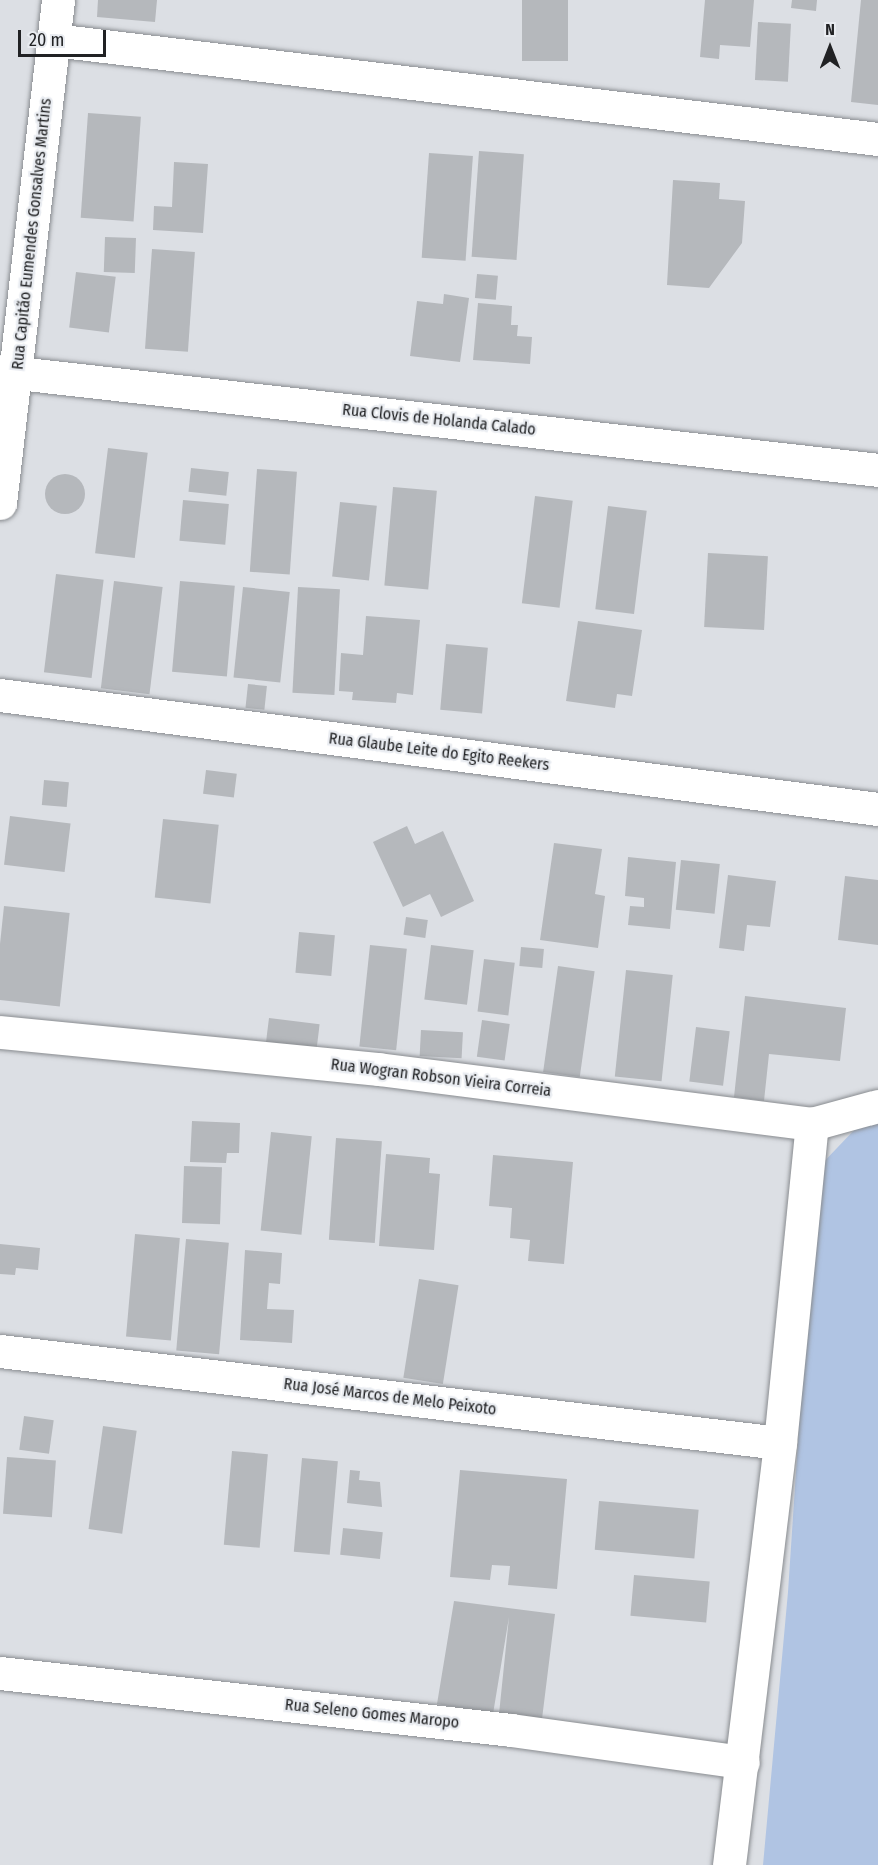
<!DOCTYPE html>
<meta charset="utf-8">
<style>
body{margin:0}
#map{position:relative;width:878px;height:1865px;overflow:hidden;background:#dcdfe4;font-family:"Fira Sans Condensed",sans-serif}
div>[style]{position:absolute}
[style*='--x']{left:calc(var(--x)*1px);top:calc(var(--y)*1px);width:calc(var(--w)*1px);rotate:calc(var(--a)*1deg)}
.green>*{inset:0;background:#b0c4e3}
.building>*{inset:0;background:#b5b8bc;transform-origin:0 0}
.round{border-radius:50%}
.roads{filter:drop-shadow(0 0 2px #898c90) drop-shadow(0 0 2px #898c90)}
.minor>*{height:33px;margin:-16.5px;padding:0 16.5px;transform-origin:16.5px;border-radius:16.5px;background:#fff}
span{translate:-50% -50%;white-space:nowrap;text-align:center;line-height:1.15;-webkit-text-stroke:4.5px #e9ecf1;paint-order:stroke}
.street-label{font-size:16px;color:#212224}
.north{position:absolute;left:800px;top:18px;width:60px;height:60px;-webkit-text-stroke:4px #e9ecf1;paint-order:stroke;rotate:0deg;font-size:16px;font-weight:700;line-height:24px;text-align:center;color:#212224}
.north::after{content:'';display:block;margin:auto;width:21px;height:27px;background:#212224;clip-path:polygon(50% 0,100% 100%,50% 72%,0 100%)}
.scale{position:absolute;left:18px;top:30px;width:88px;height:27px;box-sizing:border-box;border:3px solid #212224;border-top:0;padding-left:8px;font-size:18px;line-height:21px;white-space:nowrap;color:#212224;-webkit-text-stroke:4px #e9ecf1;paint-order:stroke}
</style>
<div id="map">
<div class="green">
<div style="clip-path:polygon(878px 1123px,878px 1865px,763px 1865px,788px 1592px,816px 1170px,858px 1126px)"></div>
</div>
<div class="building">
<div style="clip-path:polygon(98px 0,157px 0,155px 22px,97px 17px)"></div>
<div style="left:522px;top:0;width:46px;height:61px"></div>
<div style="clip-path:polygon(705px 0,754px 0,750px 47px,720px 45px,719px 59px,700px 57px)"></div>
<div style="clip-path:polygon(792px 0,817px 0,816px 11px,791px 8px)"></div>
<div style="clip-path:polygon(861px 0,878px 0,878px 105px,851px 102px)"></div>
<div style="left:758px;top:22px;width:33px;height:58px;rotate:3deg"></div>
<div style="left:88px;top:113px;width:53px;height:105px;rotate:4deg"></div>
<div style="left:479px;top:151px;width:45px;height:106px;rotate:4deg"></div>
<div style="left:429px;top:153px;width:44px;height:105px;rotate:4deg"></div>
<div style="clip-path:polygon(174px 162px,208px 164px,203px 233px,153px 230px,154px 206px,172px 207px)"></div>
<div style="clip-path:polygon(673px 180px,720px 183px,719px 199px,745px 201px,742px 243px,709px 288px,667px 285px)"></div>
<div style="left:105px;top:237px;width:31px;height:35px;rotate:2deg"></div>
<div style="left:152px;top:249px;width:43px;height:100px;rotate:4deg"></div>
<div style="left:76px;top:272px;width:40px;height:56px;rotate:7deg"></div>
<div style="left:477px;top:274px;width:21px;height:24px;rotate:5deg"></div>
<div style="clip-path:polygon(444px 294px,469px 298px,460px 362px,410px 356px,417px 301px,443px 304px)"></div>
<div style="clip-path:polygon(478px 303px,512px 306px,511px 325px,518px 325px,517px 336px,532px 337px,530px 364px,473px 360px)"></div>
<div style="left:108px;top:448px;width:40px;height:106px;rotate:7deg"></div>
<div style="left:191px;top:468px;width:38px;height:24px;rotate:6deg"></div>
<div style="left:257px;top:469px;width:40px;height:103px;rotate:4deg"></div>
<div class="round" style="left:45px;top:474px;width:40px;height:40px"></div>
<div style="left:393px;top:487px;width:44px;height:99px;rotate:5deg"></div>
<div style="left:535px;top:496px;width:38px;height:108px;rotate:7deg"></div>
<div style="left:183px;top:500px;width:46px;height:41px;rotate:5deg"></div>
<div style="left:340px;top:502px;width:37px;height:75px;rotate:6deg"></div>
<div style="left:608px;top:506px;width:39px;height:104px;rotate:7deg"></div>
<div style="left:708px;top:553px;width:60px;height:74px;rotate:3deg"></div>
<div style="left:56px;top:574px;width:48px;height:99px;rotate:7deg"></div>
<div style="left:114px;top:581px;width:49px;height:108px;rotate:7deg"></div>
<div style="left:180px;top:581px;width:55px;height:91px;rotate:5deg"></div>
<div style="left:243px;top:587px;width:47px;height:91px;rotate:6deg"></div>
<div style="left:298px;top:587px;width:42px;height:106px;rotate:3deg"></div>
<div style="clip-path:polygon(366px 616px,420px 620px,413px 695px,397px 693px,396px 703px,352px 700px,353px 692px,339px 691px,341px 653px,363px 655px)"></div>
<div style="clip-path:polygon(578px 621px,642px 630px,632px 696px,617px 694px,615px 708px,566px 701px)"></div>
<div style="left:446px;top:644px;width:42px;height:66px;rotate:5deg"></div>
<div style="left:248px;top:684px;width:19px;height:24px;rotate:6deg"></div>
<div style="left:206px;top:770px;width:31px;height:24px;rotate:7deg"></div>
<div style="left:44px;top:780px;width:25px;height:25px;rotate:5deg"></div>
<div style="left:10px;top:816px;width:61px;height:49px;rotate:7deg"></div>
<div style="left:163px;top:819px;width:56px;height:79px;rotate:6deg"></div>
<div style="clip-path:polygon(407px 826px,415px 844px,443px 831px,474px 901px,441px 917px,430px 894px,403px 907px,373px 842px)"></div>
<div style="clip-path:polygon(554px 843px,602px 849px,595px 894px,605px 896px,598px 948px,540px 940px)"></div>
<div style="clip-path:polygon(628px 857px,676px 862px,670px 929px,628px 925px,630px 906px,644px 907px,644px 898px,625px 896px)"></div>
<div style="left:681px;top:860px;width:39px;height:50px;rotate:6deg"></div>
<div style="clip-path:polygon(728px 875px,776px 881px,770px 927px,747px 925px,744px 951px,719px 948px)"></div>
<div style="clip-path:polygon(845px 876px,878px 880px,878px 945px,838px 940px)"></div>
<div style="left:4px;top:906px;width:66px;height:94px;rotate:6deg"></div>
<div style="left:406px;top:917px;width:22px;height:18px;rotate:8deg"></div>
<div style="left:299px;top:932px;width:36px;height:41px;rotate:5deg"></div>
<div style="left:370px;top:945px;width:37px;height:102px;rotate:6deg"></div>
<div style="left:431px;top:945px;width:43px;height:55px;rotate:7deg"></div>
<div style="left:521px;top:947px;width:23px;height:19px;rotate:5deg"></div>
<div style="left:484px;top:959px;width:31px;height:53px;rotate:7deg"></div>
<div style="left:558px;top:966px;width:37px;height:107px;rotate:8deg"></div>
<div style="left:626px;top:970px;width:47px;height:107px;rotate:6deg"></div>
<div style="clip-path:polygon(745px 996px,846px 1008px,840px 1061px,769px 1054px,764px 1101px,734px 1097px)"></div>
<div style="left:269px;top:1018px;width:51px;height:28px;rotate:7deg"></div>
<div style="left:482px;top:1020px;width:28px;height:37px;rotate:8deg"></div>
<div style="left:696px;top:1027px;width:34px;height:55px;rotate:7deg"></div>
<div style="left:421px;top:1030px;width:42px;height:26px;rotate:3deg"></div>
<div style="clip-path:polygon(192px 1121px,240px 1123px,239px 1153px,227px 1153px,226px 1163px,190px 1162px)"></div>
<div style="left:271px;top:1132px;width:41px;height:99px;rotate:6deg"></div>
<div style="left:336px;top:1138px;width:46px;height:102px;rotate:4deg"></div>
<div style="clip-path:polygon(386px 1154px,430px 1158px,429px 1173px,440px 1174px,434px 1250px,379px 1246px)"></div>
<div style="clip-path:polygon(493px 1155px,573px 1162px,564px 1264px,528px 1261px,530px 1240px,510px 1238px,512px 1208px,489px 1206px)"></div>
<div style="left:184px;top:1166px;width:38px;height:57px;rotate:2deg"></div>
<div style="left:135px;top:1234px;width:45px;height:103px;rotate:5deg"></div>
<div style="left:186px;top:1239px;width:43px;height:112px;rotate:5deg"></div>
<div style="clip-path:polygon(0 1244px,40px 1248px,38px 1270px,16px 1268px,15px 1275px,0 1274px)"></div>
<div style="clip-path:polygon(245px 1250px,282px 1253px,280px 1284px,269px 1283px,267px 1309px,294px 1310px,292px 1343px,240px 1340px)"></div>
<div style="left:419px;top:1279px;width:40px;height:100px;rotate:9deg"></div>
<div style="left:24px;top:1416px;width:30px;height:34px;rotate:8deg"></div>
<div style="left:103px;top:1426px;width:34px;height:104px;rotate:8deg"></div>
<div style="left:232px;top:1451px;width:36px;height:94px;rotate:5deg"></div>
<div style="left:7px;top:1457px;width:49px;height:57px;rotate:4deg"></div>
<div style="left:302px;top:1458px;width:36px;height:94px;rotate:5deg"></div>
<div style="clip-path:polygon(350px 1470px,360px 1471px,359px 1480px,380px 1482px,382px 1507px,347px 1503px)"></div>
<div style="clip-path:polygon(460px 1470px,567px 1479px,557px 1589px,508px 1585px,510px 1566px,492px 1565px,490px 1580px,450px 1577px)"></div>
<div style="left:599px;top:1501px;width:100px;height:49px;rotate:5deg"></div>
<div style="left:343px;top:1528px;width:40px;height:27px;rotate:6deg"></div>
<div style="left:634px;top:1575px;width:76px;height:41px;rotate:5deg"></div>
<div style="clip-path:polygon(454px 1601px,555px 1614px,542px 1719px,499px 1714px,509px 1617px,493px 1714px,437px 1704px)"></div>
</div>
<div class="roads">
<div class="minor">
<div style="--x:54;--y:40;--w:830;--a:6.85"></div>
<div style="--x:0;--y:371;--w:884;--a:6.43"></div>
<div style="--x:0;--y:503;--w:506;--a:-83.42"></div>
<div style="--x:0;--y:695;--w:885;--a:7.4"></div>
<div style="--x:0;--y:1032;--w:380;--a:5.6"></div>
<div style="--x:378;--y:1069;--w:437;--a:7.2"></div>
<div style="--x:812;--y:1124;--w:68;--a:-15.3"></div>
<div style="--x:0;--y:1351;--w:785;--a:6.73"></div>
<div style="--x:0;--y:1673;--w:514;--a:6.36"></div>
<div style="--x:511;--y:1730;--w:234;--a:7.9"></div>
<div style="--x:729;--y:1865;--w:425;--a:-83.1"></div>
<div style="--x:780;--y:1443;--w:321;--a:-84.3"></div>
</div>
</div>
<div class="street-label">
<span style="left:32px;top:234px;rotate:-84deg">Rua Capitão Eumendes Gonsalves Martins</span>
<span style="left:439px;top:420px;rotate:6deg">Rua Clovis de Holanda Calado</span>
<span style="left:439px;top:752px;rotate:7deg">Rua Glaube Leite do Egito Reekers</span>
<span style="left:441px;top:1078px;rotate:7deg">Rua Wogran Robson Vieira Correia</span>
<span style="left:390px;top:1397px;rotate:7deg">Rua José Marcos de Melo Peixoto</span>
<span style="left:372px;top:1714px;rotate:6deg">Rua Seleno Gomes Maropo</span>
</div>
<div class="north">N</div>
<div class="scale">20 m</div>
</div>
